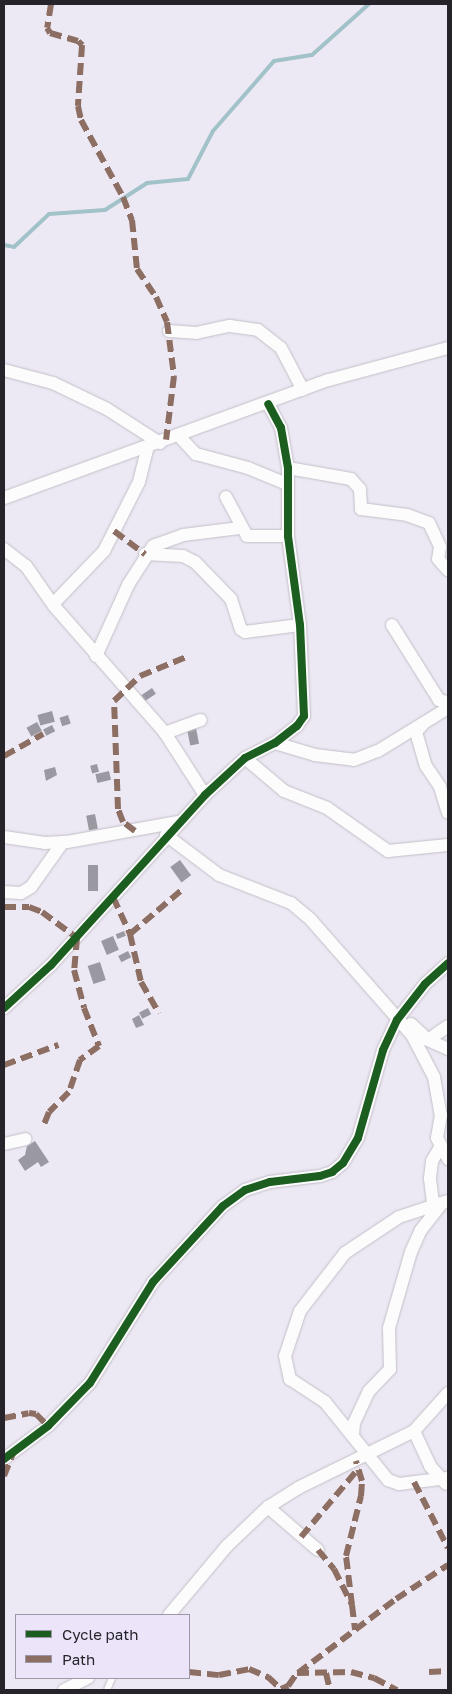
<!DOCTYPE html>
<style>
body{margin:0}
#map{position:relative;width:452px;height:1694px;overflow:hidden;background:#ede9f4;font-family:"Golos Text",sans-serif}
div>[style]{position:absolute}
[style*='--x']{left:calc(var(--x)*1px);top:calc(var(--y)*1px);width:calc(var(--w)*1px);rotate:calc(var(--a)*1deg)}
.stream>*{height:4px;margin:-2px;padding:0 2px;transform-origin:2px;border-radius:2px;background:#a1c2c9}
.building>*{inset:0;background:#9a99a2;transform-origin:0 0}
.roads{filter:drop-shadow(0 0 1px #c2bfc7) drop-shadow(0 0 1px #c2bfc7)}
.lane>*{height:6px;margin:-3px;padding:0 3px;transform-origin:3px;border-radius:3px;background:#fcfcfd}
.street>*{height:12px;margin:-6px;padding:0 6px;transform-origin:6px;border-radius:6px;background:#fcfcfd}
.quiet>*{height:6px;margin-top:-3px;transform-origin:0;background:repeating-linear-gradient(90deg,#8d6e63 0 12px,transparent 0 18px)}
.cycleway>*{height:8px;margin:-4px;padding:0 4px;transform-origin:4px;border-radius:4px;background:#1b5e20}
span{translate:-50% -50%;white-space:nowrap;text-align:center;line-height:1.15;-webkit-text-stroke:5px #ece4f9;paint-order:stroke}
.frame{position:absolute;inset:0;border:5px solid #26232b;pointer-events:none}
.legend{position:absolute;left:15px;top:1614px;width:175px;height:65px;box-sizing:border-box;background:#ece4f9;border:1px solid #9d97a7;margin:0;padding:6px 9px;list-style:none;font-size:15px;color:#26232b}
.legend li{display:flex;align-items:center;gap:10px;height:25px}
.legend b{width:25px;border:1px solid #9d97a7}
</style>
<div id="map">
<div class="stream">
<div style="--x:4;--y:245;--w:10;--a:11"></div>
<div style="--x:14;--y:247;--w:48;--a:-43.3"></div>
<div style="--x:49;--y:214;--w:56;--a:-4.1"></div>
<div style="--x:105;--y:210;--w:50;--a:-32.7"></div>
<div style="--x:147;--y:183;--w:41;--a:-5.6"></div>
<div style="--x:188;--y:179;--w:54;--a:-62.5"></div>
<div style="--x:213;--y:131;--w:93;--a:-48.9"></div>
<div style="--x:274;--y:61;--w:38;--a:-9"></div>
<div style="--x:312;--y:55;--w:76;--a:-41.8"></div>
</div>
<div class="building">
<div style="left:152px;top:688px;width:7px;height:13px;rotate:56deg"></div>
<div style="left:52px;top:711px;width:11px;height:15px;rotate:75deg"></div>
<div style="left:68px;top:715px;width:9px;height:9px;rotate:72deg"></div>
<div style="left:37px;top:722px;width:10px;height:12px;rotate:61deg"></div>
<div style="left:52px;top:725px;width:7px;height:10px;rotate:63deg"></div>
<div style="left:196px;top:728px;width:16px;height:9px;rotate:79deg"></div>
<div style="left:97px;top:764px;width:8px;height:7px;rotate:76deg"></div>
<div style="clip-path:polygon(55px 767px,57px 775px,46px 781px,44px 770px)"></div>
<div style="left:109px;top:771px;width:9px;height:14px;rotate:77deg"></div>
<div style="left:95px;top:814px;width:15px;height:9px;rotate:79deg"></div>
<div style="left:180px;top:860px;width:19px;height:12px;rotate:54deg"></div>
<div style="left:88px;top:865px;width:10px;height:26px"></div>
<div style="left:124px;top:931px;width:5px;height:9px;rotate:68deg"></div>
<div style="left:113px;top:936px;width:15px;height:13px;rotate:67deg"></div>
<div style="left:128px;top:951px;width:7px;height:11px;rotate:63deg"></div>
<div style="left:100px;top:962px;width:19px;height:13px;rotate:72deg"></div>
<div style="left:148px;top:1008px;width:7px;height:10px;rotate:63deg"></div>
<div style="clip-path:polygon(139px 1015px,144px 1025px,136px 1028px,132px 1019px)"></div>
<div style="clip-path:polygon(35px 1141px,49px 1162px,41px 1167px,38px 1162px,25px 1171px,18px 1160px,25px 1155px,27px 1146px)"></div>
</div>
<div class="roads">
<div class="lane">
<div style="--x:107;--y:1690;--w:13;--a:-67"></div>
</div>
<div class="street">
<div style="--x:169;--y:331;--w:27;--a:4"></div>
<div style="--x:196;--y:333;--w:35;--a:-12"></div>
<div style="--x:230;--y:326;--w:28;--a:8"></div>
<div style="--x:258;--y:330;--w:29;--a:38"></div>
<div style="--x:281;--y:348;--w:47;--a:62.4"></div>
<div style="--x:4;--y:370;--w:51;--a:14.9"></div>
<div style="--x:53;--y:383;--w:60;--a:25.7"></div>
<div style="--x:107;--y:409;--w:63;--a:32.7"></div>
<div style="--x:179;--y:436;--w:25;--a:47"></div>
<div style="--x:196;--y:454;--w:54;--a:15.1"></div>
<div style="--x:248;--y:468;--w:42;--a:22.3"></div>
<div style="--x:288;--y:468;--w:64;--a:9.9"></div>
<div style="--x:351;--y:479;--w:13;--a:48"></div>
<div style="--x:360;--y:489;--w:20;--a:87"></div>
<div style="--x:361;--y:509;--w:46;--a:7.4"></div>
<div style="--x:407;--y:515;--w:23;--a:20"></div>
<div style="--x:429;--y:523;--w:26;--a:65"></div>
<div style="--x:440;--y:547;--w:12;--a:99"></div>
<div style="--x:438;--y:559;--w:15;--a:48"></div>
<div style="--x:226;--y:497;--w:44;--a:61.7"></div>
<div style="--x:247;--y:536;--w:41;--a:0"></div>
<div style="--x:4;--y:498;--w:346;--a:-20"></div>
<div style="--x:329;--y:380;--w:123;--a:-15.1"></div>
<div style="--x:4;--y:549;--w:28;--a:38"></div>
<div style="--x:26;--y:566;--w:49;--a:55"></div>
<div style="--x:54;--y:606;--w:169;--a:48.8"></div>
<div style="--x:165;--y:733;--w:74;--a:57.2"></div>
<div style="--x:145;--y:554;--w:38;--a:3"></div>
<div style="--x:183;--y:556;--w:13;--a:27"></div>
<div style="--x:195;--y:562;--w:52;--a:45.8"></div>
<div style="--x:231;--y:599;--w:32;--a:72"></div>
<div style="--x:241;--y:629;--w:5;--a:37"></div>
<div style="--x:245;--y:632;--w:55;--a:-7.3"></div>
<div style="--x:53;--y:604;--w:74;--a:-46.1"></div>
<div style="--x:104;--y:551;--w:77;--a:-63.1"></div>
<div style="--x:139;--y:482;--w:36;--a:-76"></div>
<div style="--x:392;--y:625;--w:89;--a:57.9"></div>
<div style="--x:439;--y:700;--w:9;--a:13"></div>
<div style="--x:96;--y:656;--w:78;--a:-65.7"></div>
<div style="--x:128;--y:585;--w:46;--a:-57.3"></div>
<div style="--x:153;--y:546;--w:32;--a:-20"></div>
<div style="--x:183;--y:535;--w:57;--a:-7"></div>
<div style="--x:423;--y:724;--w:11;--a:131"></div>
<div style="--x:416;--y:732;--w:35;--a:74"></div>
<div style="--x:426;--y:766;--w:25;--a:56"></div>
<div style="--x:440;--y:787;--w:27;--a:73"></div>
<div style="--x:165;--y:733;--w:38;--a:-20"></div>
<div style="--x:275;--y:743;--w:42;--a:16.7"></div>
<div style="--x:315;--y:755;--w:39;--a:7"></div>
<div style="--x:354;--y:760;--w:26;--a:-21"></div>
<div style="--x:378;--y:751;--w:82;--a:-31.6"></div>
<div style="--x:245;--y:758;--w:51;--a:40.2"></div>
<div style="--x:284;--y:791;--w:46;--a:21.6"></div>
<div style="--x:327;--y:808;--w:75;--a:35.2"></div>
<div style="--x:388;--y:851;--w:60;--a:-5.7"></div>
<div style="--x:166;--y:835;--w:66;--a:37"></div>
<div style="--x:219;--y:875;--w:77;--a:21.3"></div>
<div style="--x:291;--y:903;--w:26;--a:40"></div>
<div style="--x:311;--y:920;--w:153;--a:48.7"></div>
<div style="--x:412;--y:1035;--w:47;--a:62.4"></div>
<div style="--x:434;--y:1077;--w:39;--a:80"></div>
<div style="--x:441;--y:1115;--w:23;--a:100"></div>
<div style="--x:437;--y:1138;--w:24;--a:62"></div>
<div style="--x:4;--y:837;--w:41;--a:8.3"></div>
<div style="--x:45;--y:843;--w:22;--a:-3"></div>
<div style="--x:67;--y:842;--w:113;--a:-10.2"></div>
<div style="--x:4;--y:892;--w:17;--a:3"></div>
<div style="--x:21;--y:893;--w:12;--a:-31"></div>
<div style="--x:31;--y:887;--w:55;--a:-54.6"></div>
<div style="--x:4;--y:1008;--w:64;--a:-42.5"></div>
<div style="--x:51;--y:965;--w:229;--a:-47.8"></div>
<div style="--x:205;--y:795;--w:54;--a:-42.8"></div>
<div style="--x:245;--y:758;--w:34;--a:-27"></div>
<div style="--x:275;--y:743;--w:28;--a:-38"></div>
<div style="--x:297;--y:726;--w:12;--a:-55"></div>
<div style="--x:304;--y:716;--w:91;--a:-92.5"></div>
<div style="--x:300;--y:625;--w:90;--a:-97.7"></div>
<div style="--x:288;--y:536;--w:68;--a:-90"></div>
<div style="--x:288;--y:468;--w:41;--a:-99.9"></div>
<div style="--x:281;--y:428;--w:27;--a:-118"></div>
<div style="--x:411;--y:1024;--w:23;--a:43"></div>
<div style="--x:428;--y:1040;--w:22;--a:24"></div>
<div style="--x:428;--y:1040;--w:24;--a:-35"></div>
<div style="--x:4;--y:1144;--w:22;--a:-13"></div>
<div style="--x:448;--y:1201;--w:52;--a:161.9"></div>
<div style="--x:399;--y:1217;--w:65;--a:146.3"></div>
<div style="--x:345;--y:1253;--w:73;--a:127.8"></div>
<div style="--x:300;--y:1311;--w:47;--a:108.4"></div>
<div style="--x:285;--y:1356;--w:24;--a:78"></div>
<div style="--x:290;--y:1379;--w:42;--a:33.3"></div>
<div style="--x:325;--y:1402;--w:100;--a:51.1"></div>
<div style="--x:388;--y:1480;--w:12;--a:20"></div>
<div style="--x:399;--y:1484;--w:49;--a:-7"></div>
<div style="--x:414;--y:1431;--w:38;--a:65"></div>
<div style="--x:430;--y:1466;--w:24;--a:48"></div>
<div style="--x:353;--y:1436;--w:13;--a:-86"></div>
<div style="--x:354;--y:1423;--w:35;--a:-65"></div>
<div style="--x:369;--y:1391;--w:30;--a:-46"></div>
<div style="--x:390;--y:1369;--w:41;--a:-91.4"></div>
<div style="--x:389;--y:1328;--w:79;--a:-73.9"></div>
<div style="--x:411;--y:1252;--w:24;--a:-66"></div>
<div style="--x:421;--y:1230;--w:33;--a:-52"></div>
<div style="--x:441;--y:1204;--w:8;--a:-173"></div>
<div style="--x:433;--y:1203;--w:25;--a:-97"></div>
<div style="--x:430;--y:1178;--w:17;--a:-83"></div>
<div style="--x:432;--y:1161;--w:16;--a:-60"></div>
<div style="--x:4;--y:1459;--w:55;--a:-36.9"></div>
<div style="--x:48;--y:1426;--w:60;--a:-45.7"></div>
<div style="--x:90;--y:1383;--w:119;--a:-58"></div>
<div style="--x:153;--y:1282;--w:103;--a:-47.4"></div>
<div style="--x:223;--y:1206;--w:27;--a:-36"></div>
<div style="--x:245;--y:1190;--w:26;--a:-18"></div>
<div style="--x:270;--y:1182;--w:50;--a:-6.8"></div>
<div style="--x:320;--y:1176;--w:13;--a:-18"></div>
<div style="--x:332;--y:1172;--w:14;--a:-39"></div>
<div style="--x:343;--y:1163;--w:29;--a:-59"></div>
<div style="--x:358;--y:1138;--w:91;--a:-74.1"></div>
<div style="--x:383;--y:1050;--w:33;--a:-65"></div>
<div style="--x:397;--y:1020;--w:46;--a:-52.1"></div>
<div style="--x:425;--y:984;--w:31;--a:-42"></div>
<div style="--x:268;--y:1507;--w:66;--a:40.7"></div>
<div style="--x:169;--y:1615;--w:90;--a:-50"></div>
<div style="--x:227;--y:1546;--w:57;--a:-43.6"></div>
<div style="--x:268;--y:1507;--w:36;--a:-32"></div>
<div style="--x:298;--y:1488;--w:129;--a:-26.2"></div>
<div style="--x:414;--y:1431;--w:51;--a:-48.2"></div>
<div style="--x:64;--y:1690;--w:27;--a:-27"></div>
</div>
</div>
<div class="quiet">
<div style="--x:51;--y:4;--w:24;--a:99"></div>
<div style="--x:47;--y:28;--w:6;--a:59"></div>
<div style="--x:50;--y:33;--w:29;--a:16"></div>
<div style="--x:78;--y:41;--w:6;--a:45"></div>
<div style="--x:82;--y:45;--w:61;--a:93.8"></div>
<div style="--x:78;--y:106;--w:14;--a:78"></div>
<div style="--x:81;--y:120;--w:88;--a:61.4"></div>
<div style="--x:123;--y:197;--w:25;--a:69"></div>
<div style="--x:132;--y:220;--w:49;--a:84.2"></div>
<div style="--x:137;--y:269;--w:34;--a:56"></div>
<div style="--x:156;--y:297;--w:27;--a:66"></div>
<div style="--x:167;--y:322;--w:54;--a:82.6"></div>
<div style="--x:174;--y:376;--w:64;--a:97.1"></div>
<div style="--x:114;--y:531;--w:39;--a:37"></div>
<div style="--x:4;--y:756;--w:45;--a:-29.4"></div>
<div style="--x:135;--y:831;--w:15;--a:-143"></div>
<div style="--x:123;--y:822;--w:14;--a:-111"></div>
<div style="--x:118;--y:809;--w:108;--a:-92.1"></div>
<div style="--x:114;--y:701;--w:36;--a:-44"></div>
<div style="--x:140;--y:676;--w:50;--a:-22.4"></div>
<div style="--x:113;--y:897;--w:41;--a:65.3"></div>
<div style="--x:130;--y:934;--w:49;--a:77.1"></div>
<div style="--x:141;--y:982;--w:36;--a:60"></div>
<div style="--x:4;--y:907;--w:25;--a:0"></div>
<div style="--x:29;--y:907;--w:14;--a:21"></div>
<div style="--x:42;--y:912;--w:44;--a:36.6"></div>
<div style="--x:77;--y:938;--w:32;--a:95"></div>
<div style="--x:74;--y:970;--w:39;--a:75"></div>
<div style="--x:84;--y:1008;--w:41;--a:68.5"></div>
<div style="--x:99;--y:1046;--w:24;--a:144"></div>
<div style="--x:80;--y:1060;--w:34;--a:109"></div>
<div style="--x:69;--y:1092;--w:28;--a:135"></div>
<div style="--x:49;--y:1112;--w:16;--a:112"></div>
<div style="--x:130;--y:934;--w:71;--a:-40.4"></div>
<div style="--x:4;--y:1065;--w:58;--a:-20.3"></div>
<div style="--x:4;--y:1418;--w:25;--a:-11"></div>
<div style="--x:29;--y:1413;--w:7;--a:8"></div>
<div style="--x:36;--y:1414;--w:17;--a:45"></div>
<div style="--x:4;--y:1476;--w:24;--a:-68"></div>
<div style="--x:414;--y:1482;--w:74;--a:62.7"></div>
<div style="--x:301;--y:1537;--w:90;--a:-50"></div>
<div style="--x:318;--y:1550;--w:25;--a:50"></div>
<div style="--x:334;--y:1569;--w:40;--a:63.4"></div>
<div style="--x:352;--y:1605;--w:25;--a:83"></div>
<div style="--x:352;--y:1605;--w:49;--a:-97"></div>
<div style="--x:346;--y:1556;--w:62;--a:-76"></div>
<div style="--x:361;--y:1496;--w:15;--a:-86"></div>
<div style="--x:362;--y:1481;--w:21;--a:-107"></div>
<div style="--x:189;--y:1672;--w:30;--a:6"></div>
<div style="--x:219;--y:1675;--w:31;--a:-11"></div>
<div style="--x:249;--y:1669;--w:21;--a:23"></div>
<div style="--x:268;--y:1677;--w:18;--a:43"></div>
<div style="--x:281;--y:1689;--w:8;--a:-23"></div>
<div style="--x:288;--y:1686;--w:16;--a:-55"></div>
<div style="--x:297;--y:1673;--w:54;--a:-1.1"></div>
<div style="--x:351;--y:1672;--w:24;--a:15"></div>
<div style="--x:374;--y:1678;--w:26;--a:28"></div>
<div style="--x:429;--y:1672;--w:19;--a:-3"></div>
<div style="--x:298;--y:1673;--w:123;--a:-37.1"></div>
<div style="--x:396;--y:1599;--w:62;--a:-33.2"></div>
<div style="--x:326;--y:1673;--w:17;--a:77"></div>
</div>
<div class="cycleway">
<div style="--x:4;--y:1008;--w:64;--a:-42.5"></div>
<div style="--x:51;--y:965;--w:229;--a:-47.8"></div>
<div style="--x:205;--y:795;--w:54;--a:-42.8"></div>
<div style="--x:245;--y:758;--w:34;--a:-27"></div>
<div style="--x:275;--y:743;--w:28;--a:-38"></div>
<div style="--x:297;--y:726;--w:12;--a:-55"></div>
<div style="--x:304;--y:716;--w:91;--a:-92.5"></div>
<div style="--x:300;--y:625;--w:90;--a:-97.7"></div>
<div style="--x:288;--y:536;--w:68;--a:-90"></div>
<div style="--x:288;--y:468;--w:41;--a:-99.9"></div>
<div style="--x:281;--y:428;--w:27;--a:-118"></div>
<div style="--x:4;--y:1459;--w:55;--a:-36.9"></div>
<div style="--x:48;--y:1426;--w:60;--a:-45.7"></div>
<div style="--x:90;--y:1383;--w:119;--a:-58"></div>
<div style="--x:153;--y:1282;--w:103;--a:-47.4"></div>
<div style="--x:223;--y:1206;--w:27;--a:-36"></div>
<div style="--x:245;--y:1190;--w:26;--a:-18"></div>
<div style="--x:270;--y:1182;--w:50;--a:-6.8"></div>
<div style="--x:320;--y:1176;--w:13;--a:-18"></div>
<div style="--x:332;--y:1172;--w:14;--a:-39"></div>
<div style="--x:343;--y:1163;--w:29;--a:-59"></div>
<div style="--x:358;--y:1138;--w:91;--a:-74.1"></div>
<div style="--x:383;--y:1050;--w:33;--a:-65"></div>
<div style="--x:397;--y:1020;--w:46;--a:-52.1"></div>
<div style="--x:425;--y:984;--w:31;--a:-42"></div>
</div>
<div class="frame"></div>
<ul class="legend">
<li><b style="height:6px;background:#1b5e20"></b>Cycle path</li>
<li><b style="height:6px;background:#8d6e63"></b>Path</li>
</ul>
</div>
